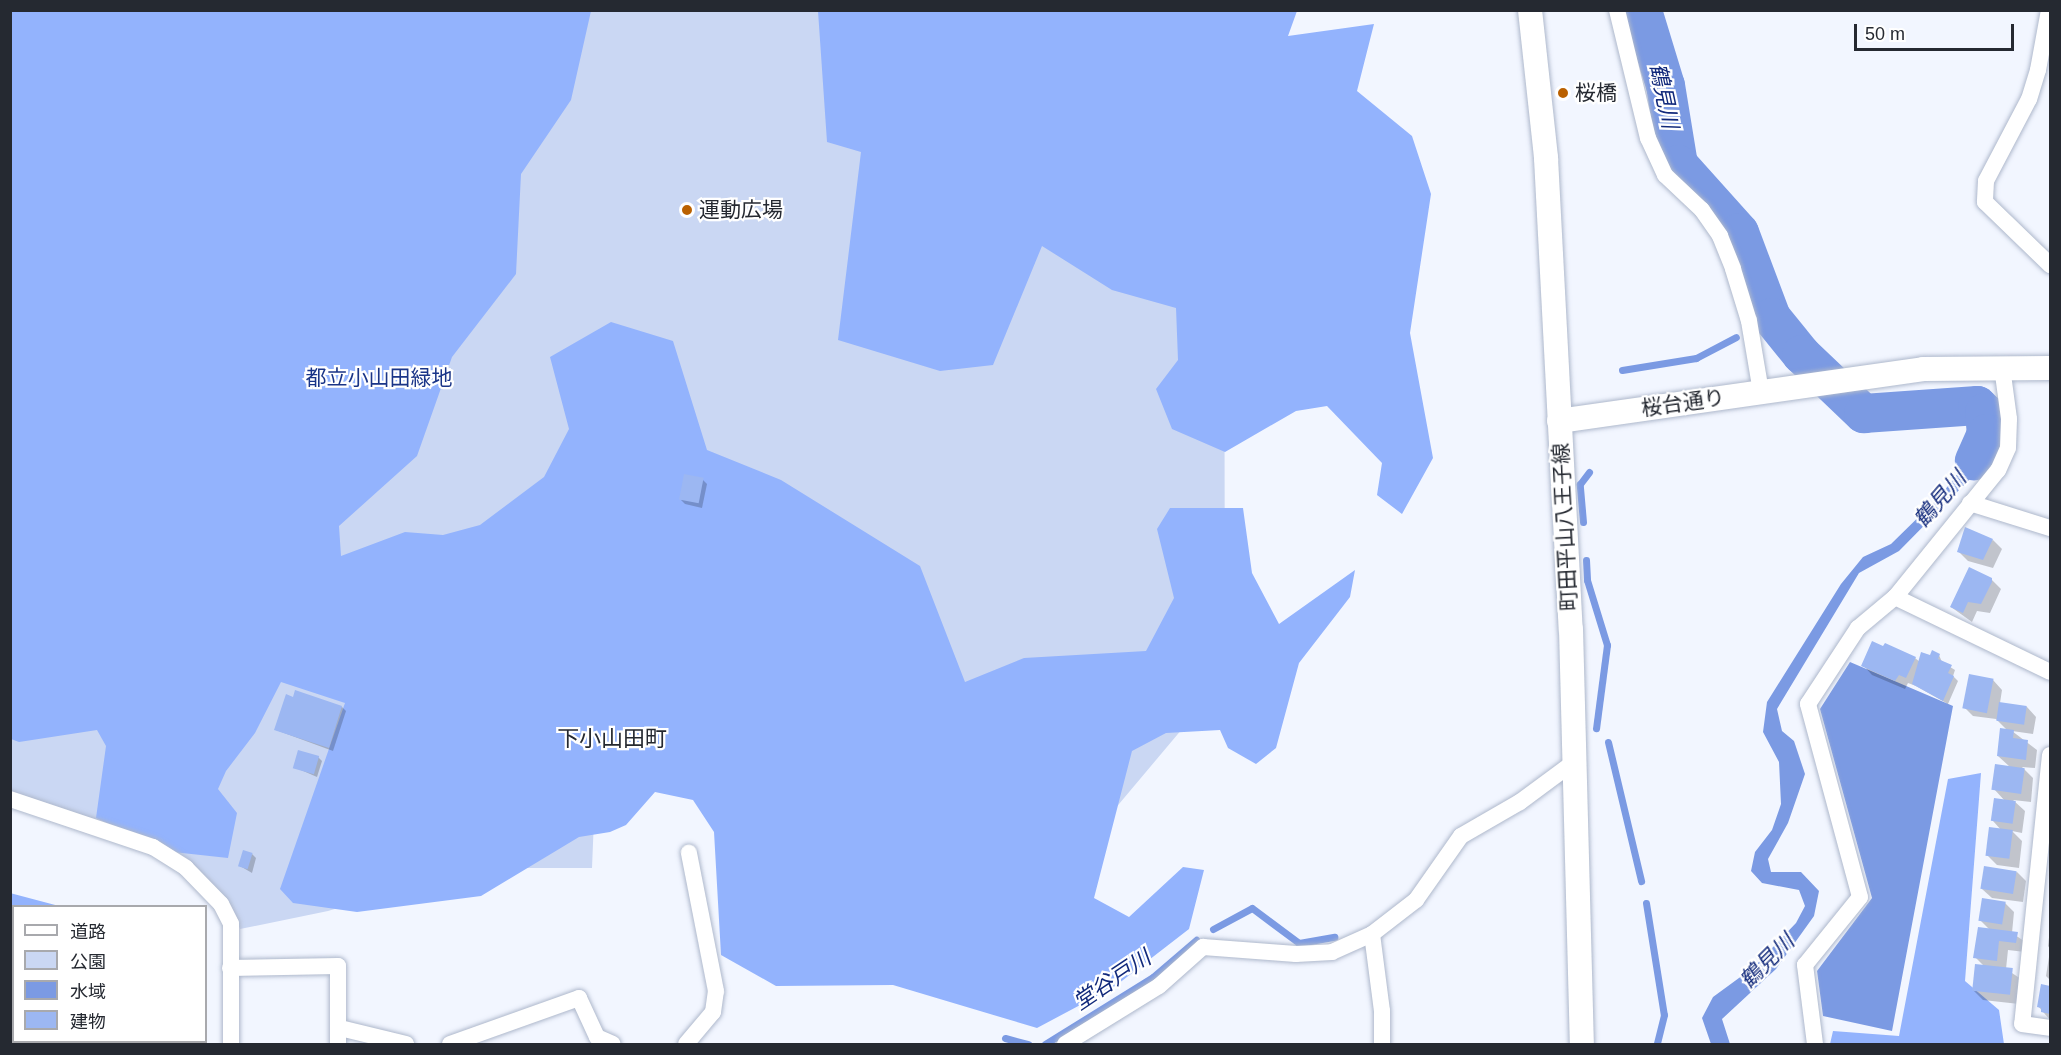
<!DOCTYPE html>
<meta charset="utf-8">
<style>
body{margin:0}
#map{position:relative;width:2061px;height:1055px;overflow:hidden;background:#f2f6ff;font-family:Arial,"Noto Sans JP",sans-serif}
div>[style]{position:absolute}
[style*='--x']{left:calc(var(--x)*1px);top:calc(var(--y)*1px);width:calc(var(--w)*1px);rotate:calc(var(--a)*1deg)}
.green>*{inset:0;background:#cad7f3}
.forest>*{inset:0;background:#93b3fd}
.water>*{inset:0;background:#7b9ae3}
.shadow>*{inset:0;background:#0003}
.stream>*{height:7px;margin:-3.5px;padding:0 3.5px;transform-origin:3.5px;border-radius:3.5px;background:#7b9ae3}
.river>*{height:39px;margin:-19.5px;padding:0 19.5px;transform-origin:19.5px;border-radius:19.5px;background:#7b9ae3}
.building>*{inset:0;background:#9cb7f2;transform-origin:0 0}
.roads{filter:drop-shadow(0 0 2px #aeb8cc) drop-shadow(0 0 2px #aeb8cc)}
.street>*{height:16px;margin:-8px;padding:0 8px;transform-origin:8px;border-radius:8px;background:#fff}
.secondary>*{height:24px;margin:-12px;padding:0 12px;transform-origin:12px;border-radius:12px;background:#fff}
.dots>*{width:16px;height:16px;translate:-50% -50%;box-sizing:border-box;border:3px solid #fff;border-radius:50%}
span{translate:-50% -50%;white-space:nowrap;text-align:center;line-height:1.15;-webkit-text-stroke:4.5px #fff;paint-order:stroke}
.poi-label{font-size:21px;color:#252931}
.left{translate:0 -50%;text-align:left}
.park-label{font-size:21px;color:#1a3588}
.street-label{font-size:21px;color:#252931}
.water-label{font-size:22px;color:#11297b;font-style:italic}
.neighbourhood-label{font-size:22px;color:#252931}
.frame{position:absolute;inset:0;border:12px solid #252931;pointer-events:none}
.legend{position:absolute;left:12px;top:905px;width:195px;height:138px;box-sizing:border-box;background:#fff;border:2px solid #a8a9ad;margin:0;padding:8px 10px;list-style:none;font-size:18px;color:#252931}
.legend li{display:flex;align-items:center;gap:12px;height:30px}
.legend b{width:30px;border:2px solid #a8a9ad}
.scale{position:absolute;left:1854px;top:24px;width:160px;height:27px;box-sizing:border-box;border:3px solid #252931;border-top:0;padding-left:8px;font-size:18px;line-height:21px;white-space:nowrap;color:#252931;-webkit-text-stroke:4px #fff;paint-order:stroke}
</style>
<div id="map">
<div class="green">
<div style="clip-path:polygon(10px 11px,1199px 11px,1224px 164px,1225px 678px,997px 949px,700px 695px,600px 672px,592px 868px,469px 868px,328px 911px,240px 929px,228px 902px,188px 859px,155px 839px,11px 793px)"></div>
</div>
<div class="forest">
<div style="clip-path:polygon(11px 11px,591px 11px,571px 100px,521px 174px,516px 274px,452px 357px,417px 456px,339px 526px,341px 556px,405px 532px,443px 535px,480px 525px,544px 477px,569px 429px,550px 357px,611px 322px,673px 341px,707px 450px,781px 480px,920px 566px,965px 682px,1024px 658px,1146px 651px,1174px 598px,1157px 529px,1170px 508px,1243px 508px,1252px 573px,1279px 624px,1355px 570px,1350px 597px,1299px 663px,1276px 748px,1256px 764px,1228px 748px,1220px 730px,1166px 733px,1132px 751px,1094px 898px,1129px 917px,1183px 867px,1204px 870px,1189px 929px,1114px 987px,1037px 1028px,893px 985px,776px 986px,721px 955px,714px 832px,693px 800px,655px 792px,626px 825px,610px 832px,579px 837px,481px 896px,357px 912px,293px 903px,280px 889px,345px 703px,281px 682px,255px 733px,226px 771px,218px 789px,237px 813px,228px 858px,173px 852px,96px 818px,106px 746px,97px 730px,19px 742px,11px 739px)"></div>
<div style="clip-path:polygon(818px 11px,1297px 11px,1288px 36px,1374px 24px,1357px 91px,1412px 136px,1431px 194px,1410px 333px,1433px 458px,1402px 514px,1377px 495px,1382px 463px,1327px 406px,1296px 411px,1225px 452px,1172px 429px,1156px 389px,1178px 360px,1176px 308px,1112px 290px,1042px 246px,993px 365px,940px 371px,838px 340px,861px 152px,827px 142px)"></div>
<div style="clip-path:polygon(1981px 773px,1965px 981px,1999px 1010px,2004px 1044px,1830px 1044px,1833px 1031px,1899px 1036px,1948px 779px)"></div>
<div style="clip-path:polygon(10px 893px,59px 906px,14px 906px,14px 1042px,62px 1044px,11px 1044px)"></div>
</div>
<div class="water">
<div style="clip-path:polygon(1991px 409px,1995px 434px,1991px 450px,1971px 478px,1899px 551px,1859px 573px,1777px 709px,1782px 731px,1794px 741px,1805px 774px,1788px 823px,1768px 859px,1771px 872px,1801px 872px,1819px 891px,1814px 916px,1776px 969px,1722px 1019px,1730px 1044px,1711px 1044px,1702px 1018px,1713px 997px,1754px 967px,1796px 923px,1805px 906px,1799px 890px,1762px 883px,1751px 871px,1755px 852px,1772px 830px,1781px 804px,1779px 762px,1763px 732px,1767px 702px,1841px 584px,1863px 557px,1891px 544px,1940px 496px,1974px 453px,1979px 434px,1977px 411px)"></div>
<div style="clip-path:polygon(1850px 662px,1953px 706px,1892px 1031px,1823px 1016px,1817px 971px,1872px 898px,1820px 709px)"></div>
</div>
<div class="shadow">
<div style="clip-path:polygon(703px 480px,707px 484px,702px 508px,685px 504px,681px 500px)"></div>
<div style="clip-path:polygon(1993px 540px,2002px 549px,1993px 568px,1968px 561px,1959px 552px)"></div>
<div style="clip-path:polygon(1991px 579px,2001px 589px,1990px 613px,1977px 611px,1972px 622px,1951px 607px)"></div>
<div style="clip-path:polygon(1939px 655px,1942px 662px,1955px 670px,1953px 676px,1958px 681px,1948px 704px,1916px 686px,1908px 683px,1905px 689px,1872px 675px,1863px 665px,1915px 658px,1920px 662px)"></div>
<div style="clip-path:polygon(1993px 680px,2002px 690px,2000px 703px,2027px 707px,2036px 717px,2033px 734px,2012px 731px,2037px 750px,2035px 768px,2022px 767px,2033px 778px,2031px 802px,2013px 800px,2025px 811px,2022px 833px,2012px 831px,2022px 841px,2019px 868px,1997px 865px,1988px 856px,2002px 831px,1993px 821px,2005px 801px,1994px 789px,2010px 767px,1998px 756px,2008px 731px,1996px 719px,1973px 716px,1964px 707px)"></div>
<div style="clip-path:polygon(342px 707px,346px 711px,333px 751px,276px 730px)"></div>
<div style="clip-path:polygon(318px 757px,322px 761px,317px 777px,294px 767px)"></div>
<div style="clip-path:polygon(252px 854px,256px 858px,252px 873px,240px 866px)"></div>
<div style="clip-path:polygon(2017px 872px,2026px 881px,2023px 902px,1992px 898px,1982px 889px)"></div>
<div style="clip-path:polygon(2005px 903px,2014px 912px,2012px 933px,2027px 943px,2025px 952px,2008px 950px,2006px 969px,2021px 979px,2019px 1004px,1983px 1000px,1973px 990px,1985px 967px,1975px 957px,1990px 930px,1981px 921px)"></div>
<div style="clip-path:polygon(2050px 929px,2050px 949px,2048px 946px)"></div>
<div style="clip-path:polygon(2049px 957px,2050px 957px,2050px 980px,2046px 976px)"></div>
<div style="clip-path:polygon(2042px 986px,2050px 988px,2050px 1020px,2038px 1006px)"></div>
</div>
<div class="stream">
<div style="--x:1763;--y:322;--w:9;--a:-32"></div>
<div style="--x:1622;--y:370;--w:75;--a:-9.2"></div>
<div style="--x:1696;--y:358;--w:45;--a:-27.7"></div>
<div style="--x:1583;--y:522;--w:38;--a:-95"></div>
<div style="--x:1580;--y:484;--w:15;--a:-53"></div>
<div style="--x:1586;--y:560;--w:20;--a:87"></div>
<div style="--x:1587;--y:580;--w:68;--a:72.9"></div>
<div style="--x:1607;--y:645;--w:84;--a:97.5"></div>
<div style="--x:1608;--y:742;--w:143;--a:76.6"></div>
<div style="--x:1646;--y:903;--w:113;--a:80.9"></div>
<div style="--x:1664;--y:1015;--w:30;--a:104"></div>
<div style="--x:1213;--y:929;--w:44;--a:-28.3"></div>
<div style="--x:1252;--y:908;--w:59;--a:36.7"></div>
<div style="--x:1299;--y:943;--w:36;--a:-10"></div>
<div style="--x:1005;--y:1038;--w:24;--a:15"></div>
<div style="--x:1045;--y:1044;--w:127;--a:-31.8"></div>
<div style="--x:1153;--y:977;--w:57;--a:-40.7"></div>
</div>
<div class="river">
<div style="--x:1642;--y:10;--w:78;--a:73"></div>
<div style="--x:1665;--y:85;--w:80;--a:80.7"></div>
<div style="--x:1678;--y:164;--w:91;--a:48.1"></div>
<div style="--x:1739;--y:232;--w:91;--a:69.4"></div>
<div style="--x:1771;--y:317;--w:48;--a:51"></div>
<div style="--x:1801;--y:354;--w:86;--a:43.6"></div>
<div style="--x:1863;--y:413;--w:114;--a:-4"></div>
<div style="--x:1977;--y:405;--w:10;--a:45"></div>
<div style="--x:1984;--y:412;--w:21;--a:85"></div>
<div style="--x:1986;--y:433;--w:30;--a:114"></div>
</div>
<div class="building">
<div style="left:684px;top:474px;width:20px;height:26px;rotate:11deg"></div>
<div style="clip-path:polygon(1965px 527px,1993px 539px,1983px 560px,1957px 552px)"></div>
<div style="clip-path:polygon(1969px 567px,1992px 578px,1992px 582px,1981px 604px,1968px 602px,1963px 613px,1950px 607px)"></div>
<div style="clip-path:polygon(1872px 641px,1883px 646px,1885px 643px,1916px 657px,1906px 678px,1899px 675px,1895px 681px,1861px 666px)"></div>
<div style="clip-path:polygon(1932px 650px,1940px 654px,1938px 659px,1952px 665px,1948px 673px,1954px 676px,1943px 701px,1912px 684px,1921px 652px,1930px 655px)"></div>
<div style="left:1969px;top:674px;width:25px;height:35px;rotate:11deg"></div>
<div style="clip-path:polygon(295px 690px,342px 706px,329px 748px,274px 730px,286px 694px,293px 697px)"></div>
<div style="left:1999px;top:702px;width:28px;height:19px;rotate:8deg"></div>
<div style="clip-path:polygon(2000px 728px,2014px 730px,2013px 738px,2028px 740px,2026px 760px,1997px 756px)"></div>
<div style="left:298px;top:750px;width:22px;height:19px;rotate:16deg"></div>
<div style="left:1995px;top:764px;width:30px;height:26px;rotate:8deg"></div>
<div style="left:1994px;top:798px;width:22px;height:23px;rotate:8deg"></div>
<div style="left:1989px;top:827px;width:24px;height:29px;rotate:7deg"></div>
<div style="left:243px;top:850px;width:10px;height:17px;rotate:17deg"></div>
<div style="left:1984px;top:866px;width:33px;height:23px;rotate:9deg"></div>
<div style="left:1982px;top:898px;width:24px;height:23px;rotate:9deg"></div>
<div style="clip-path:polygon(1978px 927px,2018px 932px,2016px 943px,1999px 941px,1997px 961px,1973px 958px)"></div>
<div style="left:1975px;top:964px;width:38px;height:27px;rotate:6deg"></div>
<div style="clip-path:polygon(2041px 984px,2050px 986px,2050px 1014px,2041px 1012px,2041px 1008px,2037px 1007px)"></div>
</div>
<div class="roads">
<div class="street">
<div style="--x:1617;--y:10;--w:132;--a:76.4"></div>
<div style="--x:1648;--y:138;--w:41;--a:65.3"></div>
<div style="--x:1665;--y:175;--w:51;--a:43.4"></div>
<div style="--x:1702;--y:210;--w:32;--a:55"></div>
<div style="--x:1720;--y:236;--w:35;--a:68"></div>
<div style="--x:1733;--y:269;--w:54;--a:72.9"></div>
<div style="--x:1749;--y:321;--w:72;--a:80.4"></div>
<div style="--x:2049;--y:10;--w:61;--a:100.4"></div>
<div style="--x:2038;--y:70;--w:30;--a:107"></div>
<div style="--x:2029;--y:99;--w:93;--a:117.7"></div>
<div style="--x:1986;--y:181;--w:21;--a:93"></div>
<div style="--x:1985;--y:202;--w:91;--a:44.1"></div>
<div style="--x:2002;--y:367;--w:52;--a:82.3"></div>
<div style="--x:2009;--y:419;--w:29;--a:92"></div>
<div style="--x:2008;--y:448;--w:24;--a:114"></div>
<div style="--x:1998;--y:470;--w:164;--a:129"></div>
<div style="--x:1895;--y:597;--w:172;--a:25.8"></div>
<div style="--x:1970;--y:503;--w:84;--a:17.4"></div>
<div style="--x:2050;--y:755;--w:270;--a:95.9"></div>
<div style="--x:2022;--y:1024;--w:28;--a:8"></div>
<div style="--x:10;--y:799;--w:151;--a:18.6"></div>
<div style="--x:153;--y:847;--w:39;--a:32"></div>
<div style="--x:186;--y:868;--w:50;--a:45.8"></div>
<div style="--x:221;--y:904;--w:22;--a:63"></div>
<div style="--x:231;--y:924;--w:120;--a:90"></div>
<div style="--x:1372;--y:934;--w:78;--a:82.6"></div>
<div style="--x:1382;--y:1011;--w:33;--a:90"></div>
<div style="--x:230;--y:968;--w:108;--a:-1.1"></div>
<div style="--x:338;--y:966;--w:78;--a:90"></div>
<div style="--x:340;--y:1028;--w:68;--a:13.6"></div>
<div style="--x:450;--y:1044;--w:137;--a:-19.6"></div>
<div style="--x:579;--y:998;--w:43;--a:65.2"></div>
<div style="--x:597;--y:1037;--w:17;--a:24"></div>
<div style="--x:686;--y:1044;--w:42;--a:-49.8"></div>
<div style="--x:713;--y:1012;--w:21;--a:-82"></div>
<div style="--x:716;--y:991;--w:141;--a:-101.1"></div>
<div style="--x:1065;--y:1044;--w:110;--a:-31.7"></div>
<div style="--x:1159;--y:986;--w:59;--a:-41.6"></div>
<div style="--x:1203;--y:947;--w:93;--a:4.3"></div>
<div style="--x:1296;--y:954;--w:36;--a:-3"></div>
<div style="--x:1332;--y:952;--w:44;--a:-24.2"></div>
<div style="--x:1372;--y:934;--w:56;--a:-37.7"></div>
<div style="--x:1416;--y:900;--w:78;--a:-54.9"></div>
<div style="--x:1461;--y:836;--w:68;--a:-30"></div>
<div style="--x:1520;--y:802;--w:67;--a:-36.5"></div>
<div style="--x:1815;--y:1044;--w:80;--a:-97.2"></div>
<div style="--x:1805;--y:965;--w:87;--a:-51"></div>
<div style="--x:1860;--y:897;--w:200;--a:-105.1"></div>
<div style="--x:1808;--y:704;--w:91;--a:-56.7"></div>
<div style="--x:1858;--y:628;--w:48;--a:-40"></div>
</div>
<div class="secondary">
<div style="--x:1530;--y:10;--w:149;--a:83.8"></div>
<div style="--x:1546;--y:158;--w:472;--a:87"></div>
<div style="--x:1571;--y:629;--w:415;--a:88.5"></div>
<div style="--x:1559;--y:421;--w:368;--a:-8.1"></div>
<div style="--x:1923;--y:369;--w:127;--a:-0.5"></div>
</div>
</div>
<div class="dots">
<div style="left:1563px;top:93px;background:#ba6000"></div>
<div style="left:687px;top:210px;background:#ba6000"></div>
</div>
<div class="poi-label">
<span class="left" style="left:1575px;top:93px">桜橋</span>
<span class="left" style="left:699px;top:210px">運動広場</span>
</div>
<div class="park-label">
<span style="left:379px;top:378px">都立小山田緑地</span>
</div>
<div class="street-label">
<span style="left:1683px;top:403px;rotate:-8deg">桜台通り</span>
<span style="left:1565px;top:527px;rotate:-93deg">町田平山八王子線</span>
</div>
<div class="water-label">
<span style="left:1664px;top:96px;rotate:78deg">鶴見川</span>
<span style="left:1940px;top:499px;rotate:-49deg">鶴見川</span>
<span style="left:1767px;top:961px;rotate:-45deg">鶴見川</span>
<span style="left:1112px;top:980px;rotate:-34deg">堂谷戸川</span>
</div>
<div class="neighbourhood-label">
<span style="left:612px;top:739px">下小山田町</span>
</div>
<div class="frame"></div>
<ul class="legend">
<li><b style="height:8px;background:#fff"></b>道路</li>
<li><b style="height:16px;background:#cad7f3"></b>公園</li>
<li><b style="height:16px;background:#7b9ae3"></b>水域</li>
<li><b style="height:16px;background:#9cb7f2"></b>建物</li>
</ul>
<div class="scale">50 m</div>
</div>
